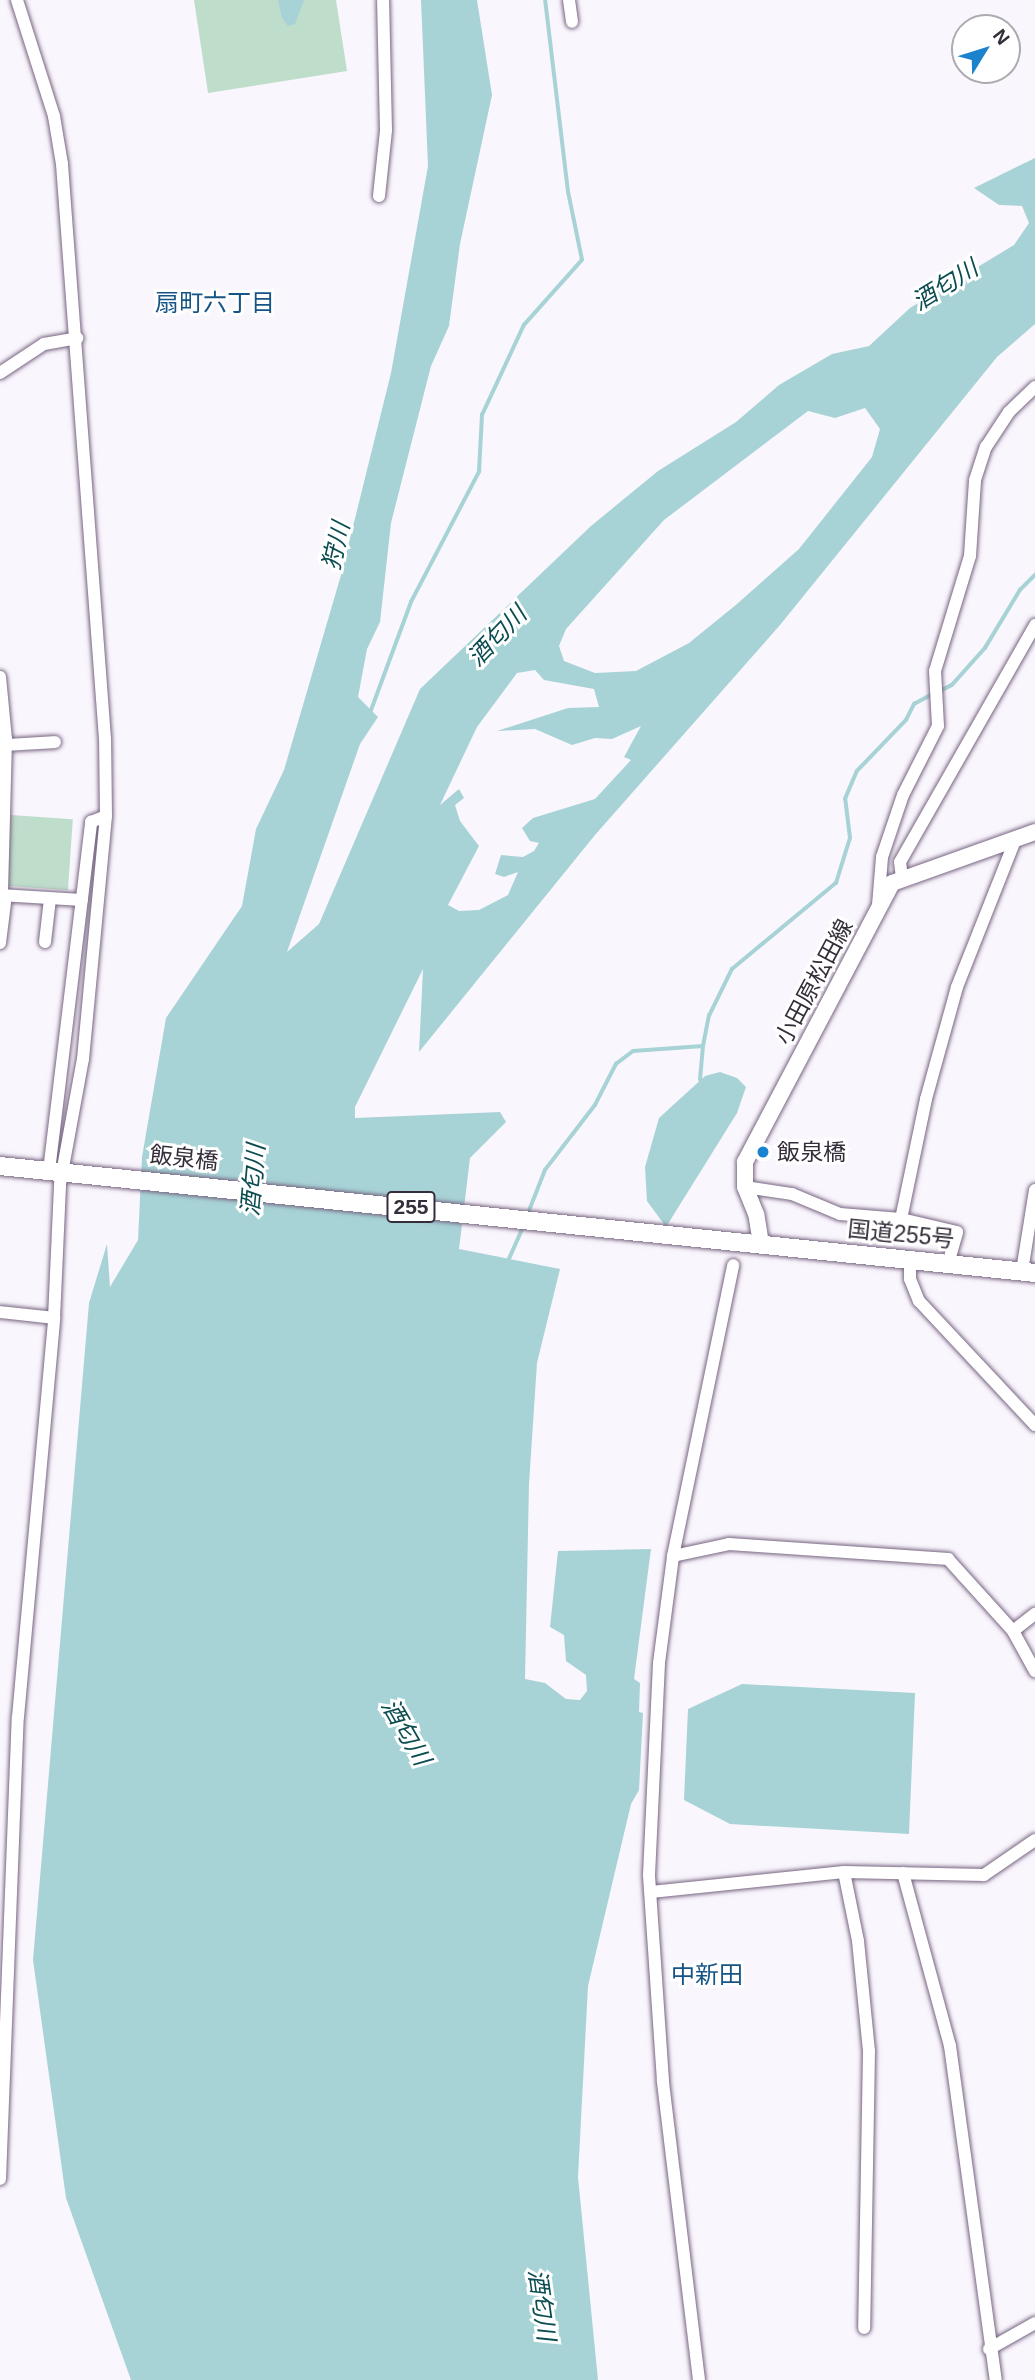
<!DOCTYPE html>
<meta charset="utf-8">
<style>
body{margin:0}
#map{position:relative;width:1035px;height:2380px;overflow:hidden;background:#faf6fd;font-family:Arial,"Noto Sans JP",sans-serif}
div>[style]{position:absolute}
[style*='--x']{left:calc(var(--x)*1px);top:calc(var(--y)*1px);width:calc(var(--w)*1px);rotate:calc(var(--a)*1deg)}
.green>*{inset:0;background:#bfddcb;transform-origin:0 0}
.water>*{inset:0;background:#a7d3d6}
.stream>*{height:3.5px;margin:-1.75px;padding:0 1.75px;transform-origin:1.75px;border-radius:1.75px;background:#a7d3d6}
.roads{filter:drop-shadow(0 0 2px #776582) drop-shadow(0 0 2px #776582)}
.minor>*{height:12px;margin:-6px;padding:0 6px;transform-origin:6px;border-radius:6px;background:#fff}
.major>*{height:16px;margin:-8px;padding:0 8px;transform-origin:8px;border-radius:8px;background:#fff}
.highway>*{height:18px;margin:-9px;padding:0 9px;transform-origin:9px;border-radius:9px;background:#fff}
.dots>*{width:19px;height:19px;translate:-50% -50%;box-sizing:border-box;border:4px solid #fff;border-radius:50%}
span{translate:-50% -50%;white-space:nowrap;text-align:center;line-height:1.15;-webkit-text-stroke:6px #fff;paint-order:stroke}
.shield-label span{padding:2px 5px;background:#fff;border:2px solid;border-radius:5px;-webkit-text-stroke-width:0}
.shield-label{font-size:21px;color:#352e3a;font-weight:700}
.street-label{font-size:23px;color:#352e3a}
.poi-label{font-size:23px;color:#352e3a}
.left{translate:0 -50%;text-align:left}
.water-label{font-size:24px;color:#0b4c50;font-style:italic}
.neighbourhood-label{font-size:24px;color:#155484}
.north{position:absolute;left:951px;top:14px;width:70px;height:70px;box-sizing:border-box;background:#fff;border:2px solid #aeabb0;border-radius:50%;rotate:52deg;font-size:19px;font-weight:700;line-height:28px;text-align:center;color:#352e3a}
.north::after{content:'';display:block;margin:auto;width:24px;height:32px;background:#1b83ce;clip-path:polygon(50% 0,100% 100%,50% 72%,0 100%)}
</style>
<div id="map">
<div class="green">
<div style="clip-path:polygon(194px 0,336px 0,347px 71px,208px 93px)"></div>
<div style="left:11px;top:815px;width:62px;height:71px;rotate:4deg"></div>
</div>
<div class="water">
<div style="clip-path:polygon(278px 0,304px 0,295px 24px,288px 26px,282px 18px)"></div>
<div style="clip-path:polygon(evenodd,421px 0,477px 0,492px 95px,460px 244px,449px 326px,431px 366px,391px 523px,380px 622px,367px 649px,358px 697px,378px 717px,360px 744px,287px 952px,319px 924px,420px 689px,591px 526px,658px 471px,736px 422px,779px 385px,832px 354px,869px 346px,910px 308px,1014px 245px,1029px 223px,1022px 206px,999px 205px,974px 188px,1035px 158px,1035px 324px,997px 357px,780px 625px,595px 835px,419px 1052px,423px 969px,355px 1107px,355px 1118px,500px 1112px,506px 1122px,470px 1158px,459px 1249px,560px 1269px,537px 1363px,529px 1484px,525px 1679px,545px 1683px,566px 1699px,580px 1700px,587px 1691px,586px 1675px,566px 1661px,564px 1635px,550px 1627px,558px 1551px,651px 1549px,634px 1679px,640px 1683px,639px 1712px,643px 1713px,639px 1790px,631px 1804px,588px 1986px,578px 2177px,598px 2380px,131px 2380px,66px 2198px,33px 1960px,89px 1303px,107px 1244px,110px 1287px,138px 1240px,142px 1157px,166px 1018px,242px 906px,256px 829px,284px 770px,341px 575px,391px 373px,428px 166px,421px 0,865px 408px,880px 429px,872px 457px,799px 549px,737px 604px,689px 643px,636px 671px,595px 673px,564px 661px,559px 646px,566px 629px,664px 520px,808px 411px,835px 418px,865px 408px,421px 0,535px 670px,544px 680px,594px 689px,599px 707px,568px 708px,497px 731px,535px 729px,572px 745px,595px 738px,612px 739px,641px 726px,624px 757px,631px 760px,595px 799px,533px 818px,522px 828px,530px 841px,539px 843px,534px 851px,523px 857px,501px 855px,495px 874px,504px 877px,518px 872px,508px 895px,479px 910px,459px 911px,448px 905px,479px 846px,460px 821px,455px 805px,464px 798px,459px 789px,440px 805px,477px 727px,517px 673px,535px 670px)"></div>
<div style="clip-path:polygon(720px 1072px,737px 1078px,746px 1087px,737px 1113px,666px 1227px,647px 1201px,645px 1167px,659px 1118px,705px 1076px)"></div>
<div style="clip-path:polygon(742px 1684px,915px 1693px,909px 1834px,730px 1824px,684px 1800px,688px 1709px)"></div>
</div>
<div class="stream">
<div style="--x:940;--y:691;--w:13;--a:-27"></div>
<div style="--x:952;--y:685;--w:50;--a:-48.3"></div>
<div style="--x:985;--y:648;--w:68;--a:-58.9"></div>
<div style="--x:1020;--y:590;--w:21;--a:-45"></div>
<div style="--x:370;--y:713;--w:118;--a:-69.7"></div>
<div style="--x:411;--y:602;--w:147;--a:-62.4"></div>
<div style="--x:479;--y:472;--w:57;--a:-87"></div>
<div style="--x:482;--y:415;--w:99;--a:-65"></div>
<div style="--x:524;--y:325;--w:87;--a:-48.3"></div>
<div style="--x:582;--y:260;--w:69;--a:-101.6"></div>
<div style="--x:568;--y:192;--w:193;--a:-96.8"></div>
<div style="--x:700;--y:1080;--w:34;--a:-85"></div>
<div style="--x:527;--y:1216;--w:49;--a:-68.6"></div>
<div style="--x:545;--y:1170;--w:82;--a:-52.4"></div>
<div style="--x:595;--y:1105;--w:46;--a:-62.9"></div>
<div style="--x:616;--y:1064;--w:21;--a:-37"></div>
<div style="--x:633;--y:1051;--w:70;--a:-4.1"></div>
<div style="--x:703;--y:1046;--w:31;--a:-79"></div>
<div style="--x:709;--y:1016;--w:52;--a:-63.9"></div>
<div style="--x:732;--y:969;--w:135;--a:-39.6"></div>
<div style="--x:836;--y:883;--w:47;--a:-72.7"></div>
<div style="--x:850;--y:838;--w:39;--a:-97"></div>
<div style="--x:845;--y:799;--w:30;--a:-67"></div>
<div style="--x:857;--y:771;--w:71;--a:-46.1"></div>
<div style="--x:906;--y:720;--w:18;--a:-63"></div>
<div style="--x:914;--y:704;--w:21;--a:-28"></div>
<div style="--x:508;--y:1261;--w:37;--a:-66"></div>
</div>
<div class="roads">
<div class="minor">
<div style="--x:569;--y:0;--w:22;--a:82"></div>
<div style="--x:379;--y:196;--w:66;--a:-83.9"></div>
<div style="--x:386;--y:130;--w:130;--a:-91.3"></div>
<div style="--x:0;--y:373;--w:53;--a:-33.4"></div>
<div style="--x:44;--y:344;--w:34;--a:-10"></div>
<div style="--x:0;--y:677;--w:62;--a:84.5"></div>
<div style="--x:6;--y:739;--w:156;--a:91.5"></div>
<div style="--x:6;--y:745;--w:49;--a:-3.5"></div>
<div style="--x:902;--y:878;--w:16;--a:-97"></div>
<div style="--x:900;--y:862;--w:273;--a:-60.3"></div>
<div style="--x:0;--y:895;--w:82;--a:3.5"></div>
<div style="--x:878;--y:905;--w:48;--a:-85.2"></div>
<div style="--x:882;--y:857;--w:65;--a:-71.3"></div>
<div style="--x:903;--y:795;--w:77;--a:-63.1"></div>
<div style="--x:938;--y:726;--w:55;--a:-93.1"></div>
<div style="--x:935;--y:671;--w:120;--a:-73.1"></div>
<div style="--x:970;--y:556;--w:76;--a:-86.2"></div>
<div style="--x:975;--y:480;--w:35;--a:-72"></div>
<div style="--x:986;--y:447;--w:42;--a:-56.7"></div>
<div style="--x:1009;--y:412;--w:36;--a:-44"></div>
<div style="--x:45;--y:942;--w:43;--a:-83.4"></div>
<div style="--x:0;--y:943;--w:48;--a:-82.9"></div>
<div style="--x:49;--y:1171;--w:352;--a:-83.1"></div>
<div style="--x:91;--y:822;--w:16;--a:-22"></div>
<div style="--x:745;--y:1187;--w:48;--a:8.5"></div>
<div style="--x:792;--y:1194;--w:52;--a:22.6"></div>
<div style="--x:840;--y:1214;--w:61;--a:4.7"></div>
<div style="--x:910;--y:1259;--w:20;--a:90"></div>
<div style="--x:910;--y:1279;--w:24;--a:68"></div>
<div style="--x:919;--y:1301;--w:170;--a:46.9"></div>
<div style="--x:948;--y:1264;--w:33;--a:-74"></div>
<div style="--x:957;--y:1232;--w:57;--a:-166.9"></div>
<div style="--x:901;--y:1219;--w:123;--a:-78.2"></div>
<div style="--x:926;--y:1099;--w:116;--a:-74.5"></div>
<div style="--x:957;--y:987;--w:160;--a:-68.4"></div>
<div style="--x:1022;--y:1271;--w:82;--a:-80.9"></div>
<div style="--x:0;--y:1312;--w:54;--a:6.3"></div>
<div style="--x:673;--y:1556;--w:57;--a:-12.1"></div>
<div style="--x:729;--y:1544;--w:220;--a:3.9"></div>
<div style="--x:948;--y:1559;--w:97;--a:47.9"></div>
<div style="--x:1013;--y:1631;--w:46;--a:61.2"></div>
<div style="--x:1013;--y:1631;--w:28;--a:-38"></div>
<div style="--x:844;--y:1872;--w:70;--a:78.5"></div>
<div style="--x:858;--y:1941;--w:111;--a:84.3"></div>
<div style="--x:869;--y:2051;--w:277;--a:91"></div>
<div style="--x:903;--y:1873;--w:179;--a:74.8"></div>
<div style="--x:950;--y:2046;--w:337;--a:82.2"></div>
<div style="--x:651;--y:1892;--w:194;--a:-5.9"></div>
<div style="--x:844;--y:1872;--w:140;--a:1.2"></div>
<div style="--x:984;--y:1875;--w:62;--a:-34.5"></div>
<div style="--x:0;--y:2179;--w:462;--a:-87.8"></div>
<div style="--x:18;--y:1717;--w:401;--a:-84.8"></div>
<div style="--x:54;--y:1318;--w:134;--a:-87.4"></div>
<div style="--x:60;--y:1184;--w:127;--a:-79.6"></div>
<div style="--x:83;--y:1059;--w:244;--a:-84.6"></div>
<div style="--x:106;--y:816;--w:77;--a:-90.7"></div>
<div style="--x:105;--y:739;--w:577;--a:-94.28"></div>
<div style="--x:62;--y:164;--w:49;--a:-99.5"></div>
<div style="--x:54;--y:116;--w:122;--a:-107.7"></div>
<div style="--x:989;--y:2349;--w:53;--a:-29.5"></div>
<div style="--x:699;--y:2380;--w:301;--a:-96.9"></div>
<div style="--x:663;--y:2081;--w:206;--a:-93.9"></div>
<div style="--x:649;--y:1875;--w:212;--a:-87.3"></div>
<div style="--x:659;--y:1663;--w:108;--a:-82.5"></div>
<div style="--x:673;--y:1556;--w:297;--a:-78.3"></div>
</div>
<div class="major">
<div style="--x:761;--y:1244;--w:30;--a:-99"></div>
<div style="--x:756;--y:1214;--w:29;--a:-112"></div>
<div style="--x:745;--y:1187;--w:25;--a:-90"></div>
<div style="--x:745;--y:1162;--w:315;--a:-62.2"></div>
<div style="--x:892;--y:883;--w:152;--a:-19.6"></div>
</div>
<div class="highway">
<div style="--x:0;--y:1166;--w:1041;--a:5.9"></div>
</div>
</div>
<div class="dots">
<div style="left:763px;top:1152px;background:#1b83ce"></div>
</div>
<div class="shield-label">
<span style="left:411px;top:1207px">255</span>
</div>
<div class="street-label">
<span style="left:814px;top:982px;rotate:-62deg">小田原松田線</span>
<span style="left:184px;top:1158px;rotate:6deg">飯泉橋</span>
<span style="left:901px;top:1234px;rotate:6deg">国道255号</span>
</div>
<div class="poi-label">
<span class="left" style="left:777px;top:1152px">飯泉橋</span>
</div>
<div class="water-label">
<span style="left:945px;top:285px;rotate:-32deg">酒匂川</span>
<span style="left:336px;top:546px;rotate:-77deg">狩川</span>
<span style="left:497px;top:636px;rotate:-46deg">酒匂川</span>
<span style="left:253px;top:1180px;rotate:-85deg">酒匂川</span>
<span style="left:406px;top:1732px;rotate:60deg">酒匂川</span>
<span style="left:542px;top:2305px;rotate:82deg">酒匂川</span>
</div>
<div class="neighbourhood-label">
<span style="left:215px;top:303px">扇町六丁目</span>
<span style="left:707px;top:1975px">中新田</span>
</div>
<div class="north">N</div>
</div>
